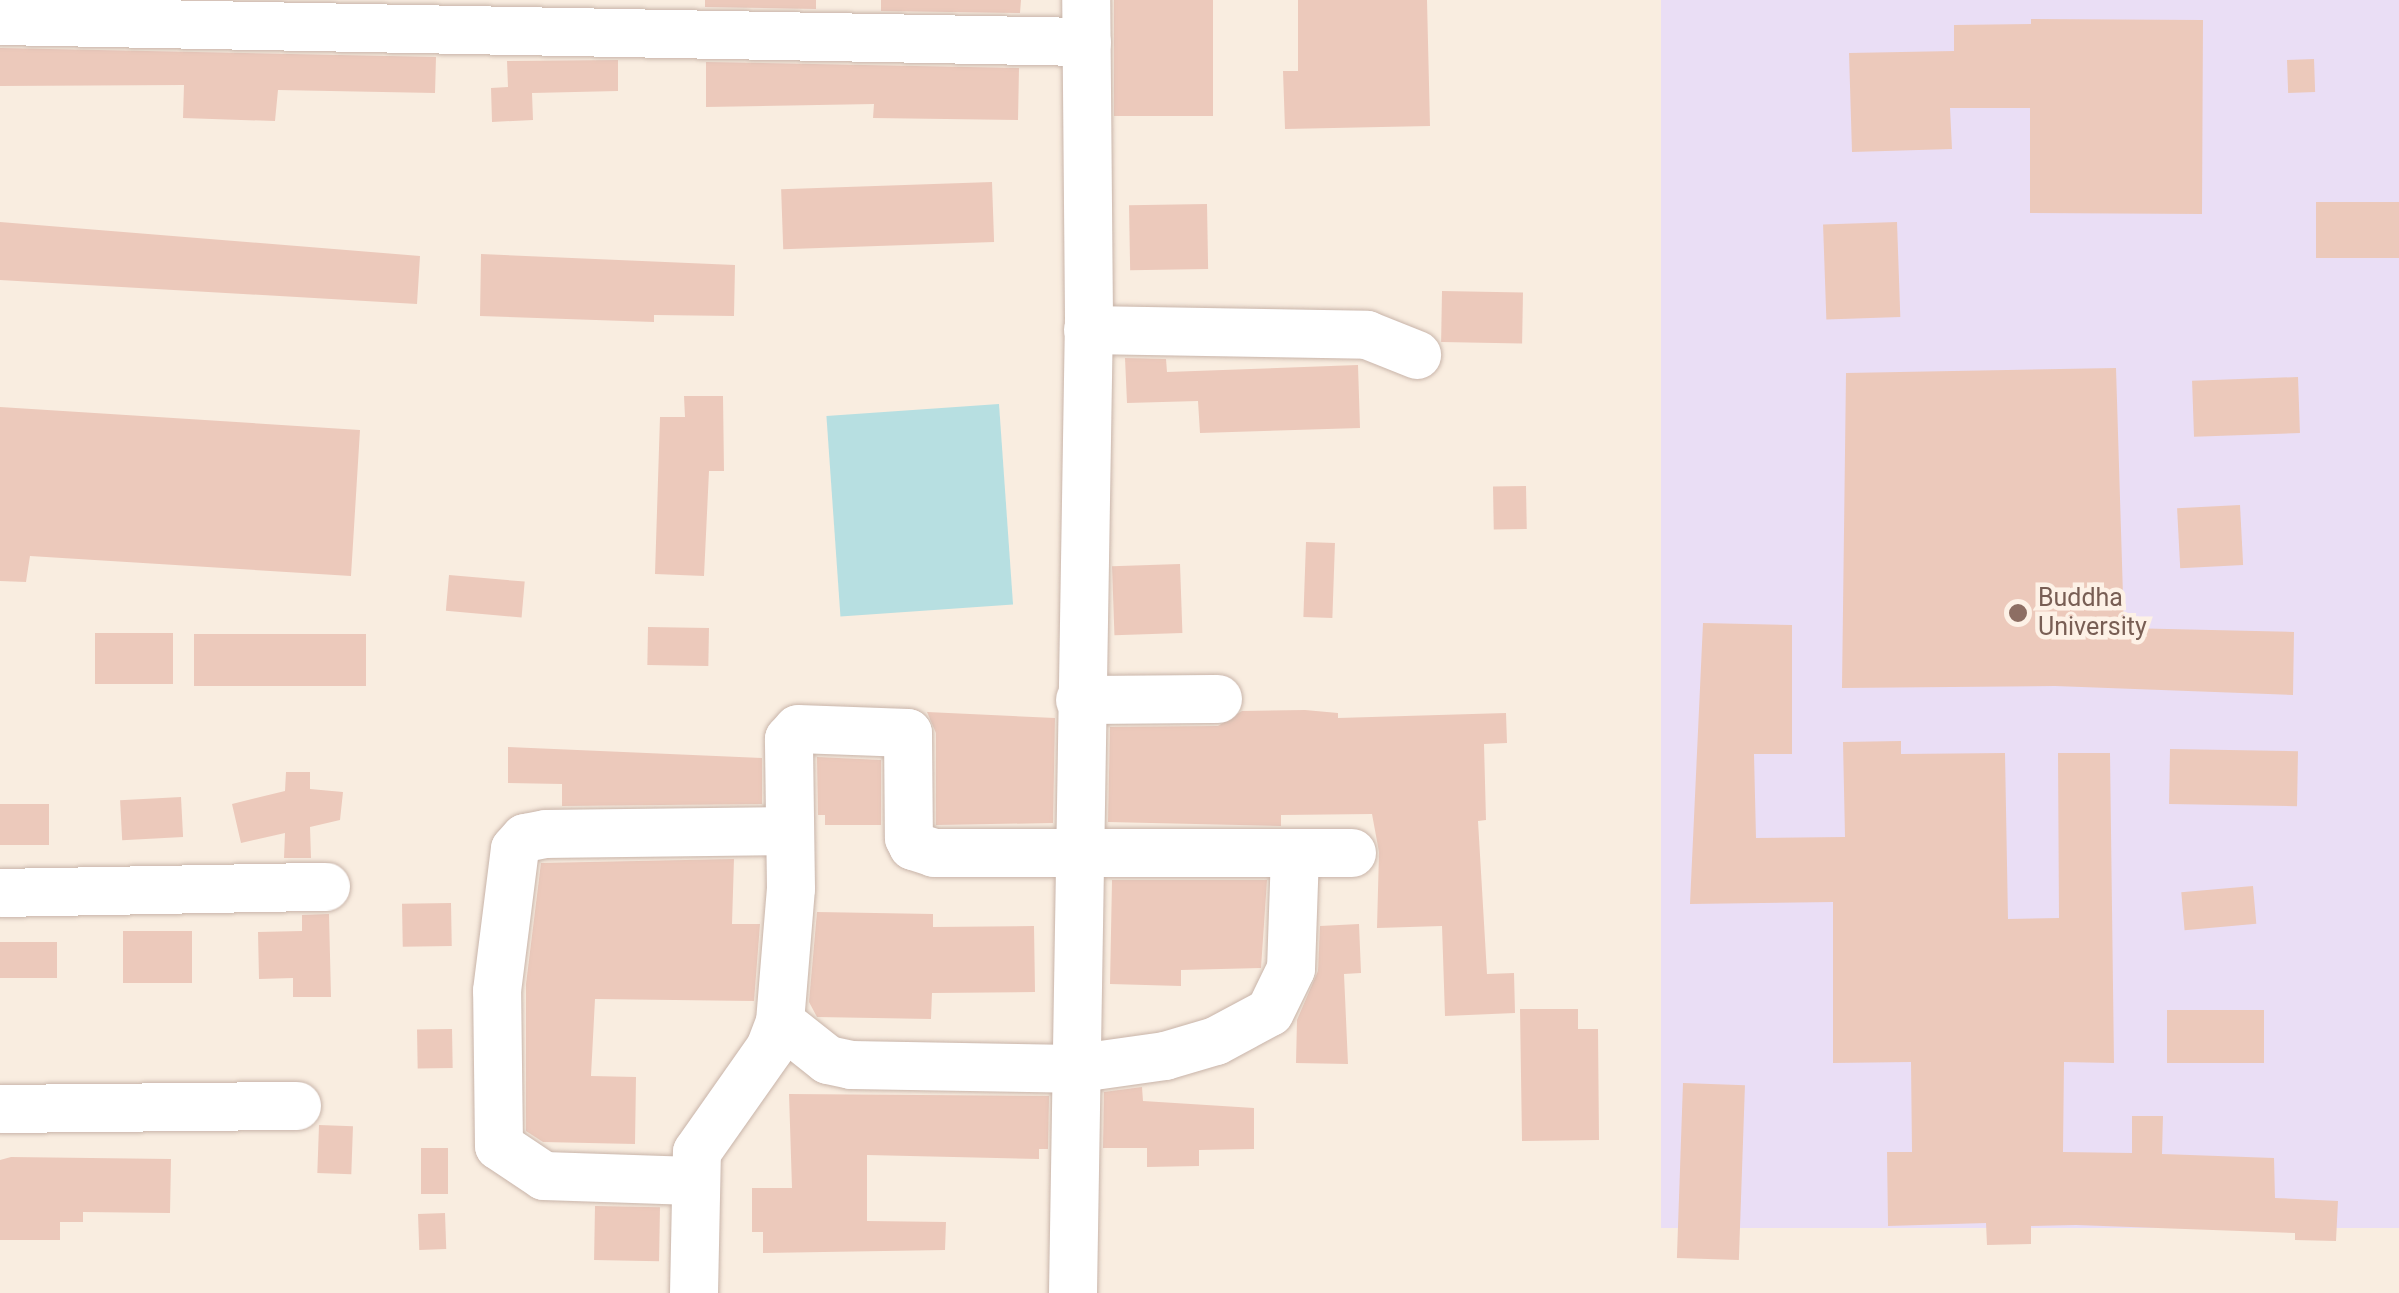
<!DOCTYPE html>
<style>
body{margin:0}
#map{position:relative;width:2399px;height:1293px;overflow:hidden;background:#f9ede0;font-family:Roboto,sans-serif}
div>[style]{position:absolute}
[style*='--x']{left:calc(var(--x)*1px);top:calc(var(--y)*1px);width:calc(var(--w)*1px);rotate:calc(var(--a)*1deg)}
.education>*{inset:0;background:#eadef5;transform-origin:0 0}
.water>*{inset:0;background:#b7dfe1;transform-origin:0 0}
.building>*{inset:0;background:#ecc9bb;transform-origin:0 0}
.roads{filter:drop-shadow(0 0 2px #c8b4a9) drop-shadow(0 0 2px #c8b4a9)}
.minor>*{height:48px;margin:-24px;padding:0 24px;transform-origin:24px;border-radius:24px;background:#fff}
.dots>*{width:28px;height:28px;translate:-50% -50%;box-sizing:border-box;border:5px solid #fdf1e6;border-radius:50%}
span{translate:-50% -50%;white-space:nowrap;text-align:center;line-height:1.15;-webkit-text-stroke:9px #fdf1e6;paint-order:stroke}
.education-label{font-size:25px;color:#785e54}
.left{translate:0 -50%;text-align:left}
</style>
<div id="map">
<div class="education">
<div style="left:1661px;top:0;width:738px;height:1228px"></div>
</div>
<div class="water">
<div style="left:999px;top:404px;width:201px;height:173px;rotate:86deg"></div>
</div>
<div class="building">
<div style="clip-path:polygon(705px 0,816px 0,816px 9px,705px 7px)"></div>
<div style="clip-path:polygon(881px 0,1021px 0,1020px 13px,881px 11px)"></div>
<div style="left:1114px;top:0;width:99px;height:116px"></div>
<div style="clip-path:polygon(1298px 0,1427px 0,1430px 126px,1285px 129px,1283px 71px,1298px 71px)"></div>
<div style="clip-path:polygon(2031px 19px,2203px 20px,2202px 214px,2030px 213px,2030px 108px,1950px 108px,1952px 149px,1852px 152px,1849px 53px,1954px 51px,1954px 25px,2031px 24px)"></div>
<div style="clip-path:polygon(0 48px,436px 57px,435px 93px,278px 90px,275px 121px,183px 118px,184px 85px,0 86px)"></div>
<div style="left:2314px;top:59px;width:33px;height:27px;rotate:88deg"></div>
<div style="clip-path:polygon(618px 60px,618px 91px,532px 93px,533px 120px,492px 122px,491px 88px,508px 87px,507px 61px)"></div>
<div style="clip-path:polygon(706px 62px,1019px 68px,1018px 120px,873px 118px,874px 104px,706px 107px)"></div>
<div style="left:992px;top:182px;width:60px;height:211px;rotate:88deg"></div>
<div style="left:2399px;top:202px;width:56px;height:83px;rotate:90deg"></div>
<div style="left:1207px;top:204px;width:65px;height:78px;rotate:89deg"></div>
<div style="clip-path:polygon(0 222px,420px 256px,417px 304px,0 280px)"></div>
<div style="left:1897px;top:222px;width:95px;height:74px;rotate:88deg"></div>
<div style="clip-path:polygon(481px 254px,735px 265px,734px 316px,654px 315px,654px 322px,480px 316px)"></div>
<div style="left:1442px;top:291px;width:81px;height:51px;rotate:1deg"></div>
<div style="clip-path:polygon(1125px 358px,1166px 359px,1167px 372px,1358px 365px,1360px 428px,1200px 433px,1198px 401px,1127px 403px)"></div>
<div style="clip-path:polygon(2116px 368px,2124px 628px,2294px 632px,2293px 695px,2055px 686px,1842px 688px,1846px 373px)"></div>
<div style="left:2298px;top:377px;width:56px;height:106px;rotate:88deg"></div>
<div style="clip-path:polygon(684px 396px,723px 396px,724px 471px,709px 471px,704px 576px,655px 574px,660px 417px,685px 417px)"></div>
<div style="clip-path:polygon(0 407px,360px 430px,351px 576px,30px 556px,26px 582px,0 581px)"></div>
<div style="left:1526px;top:486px;width:43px;height:33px;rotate:89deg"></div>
<div style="left:2240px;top:505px;width:60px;height:63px;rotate:87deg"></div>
<div style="left:1306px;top:542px;width:29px;height:75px;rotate:2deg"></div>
<div style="left:1180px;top:564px;width:69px;height:68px;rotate:88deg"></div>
<div style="left:449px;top:575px;width:76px;height:36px;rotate:5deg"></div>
<div style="clip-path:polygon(1703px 623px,1792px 625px,1792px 754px,1754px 754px,1756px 838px,1845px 837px,1843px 742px,1901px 741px,1901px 754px,2005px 753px,2008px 919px,2059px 918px,2058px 753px,2110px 753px,2114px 1063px,2064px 1062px,2063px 1152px,2132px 1153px,2132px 1116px,2163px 1116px,2162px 1154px,2274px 1158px,2275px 1198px,2338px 1201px,2336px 1241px,2295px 1240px,2295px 1233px,2076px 1225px,2031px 1226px,2031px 1244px,1987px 1245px,1986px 1223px,1888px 1226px,1887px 1152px,1912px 1152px,1911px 1062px,1833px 1063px,1833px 902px,1690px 904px)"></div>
<div style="left:648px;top:627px;width:61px;height:38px;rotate:1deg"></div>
<div style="left:95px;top:633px;width:78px;height:51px"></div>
<div style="left:194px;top:634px;width:172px;height:52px"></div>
<div style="clip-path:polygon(1305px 710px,1338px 713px,1338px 718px,1506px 713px,1507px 743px,1484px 744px,1486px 820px,1478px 821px,1487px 974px,1514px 973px,1515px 1013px,1445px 1016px,1442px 926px,1377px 928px,1379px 852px,1372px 814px,1281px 815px,1281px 826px,1108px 822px,1110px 727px,1218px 726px,1242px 711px)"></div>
<div style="clip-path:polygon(927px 712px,1055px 718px,1053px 823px,936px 825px,936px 733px)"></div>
<div style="clip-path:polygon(508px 747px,762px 758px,762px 804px,562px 806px,562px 784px,508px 783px)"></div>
<div style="left:2170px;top:749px;width:128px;height:55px;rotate:1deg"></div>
<div style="clip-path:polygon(817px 757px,881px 760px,881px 825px,825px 825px,825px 815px,818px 815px)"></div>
<div style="clip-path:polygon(286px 772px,310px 772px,310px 789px,343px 792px,340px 820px,310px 827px,311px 858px,284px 858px,285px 833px,241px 843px,232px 804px,285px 791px)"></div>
<div style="left:181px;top:797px;width:40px;height:61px;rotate:87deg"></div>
<div style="left:0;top:804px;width:49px;height:41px"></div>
<div style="clip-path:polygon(734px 859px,732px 924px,760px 924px,754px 1001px,595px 999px,591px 1076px,636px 1077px,635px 1144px,543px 1142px,526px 1131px,526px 984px,541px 863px)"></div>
<div style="clip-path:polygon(1112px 880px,1267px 880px,1261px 968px,1181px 970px,1181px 986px,1110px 984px)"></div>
<div style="left:2253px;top:886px;width:38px;height:72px;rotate:85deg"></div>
<div style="left:451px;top:903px;width:43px;height:49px;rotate:89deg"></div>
<div style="clip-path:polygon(817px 912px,933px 914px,933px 927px,1034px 926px,1035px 992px,932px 993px,931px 1019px,817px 1017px,809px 1002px)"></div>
<div style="clip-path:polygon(329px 914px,331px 997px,293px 997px,293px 978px,259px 979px,258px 932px,302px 931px,302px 915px)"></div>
<div style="clip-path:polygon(1359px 924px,1361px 973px,1344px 974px,1348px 1064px,1296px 1063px,1297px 1020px,1318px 971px,1320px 926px)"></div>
<div style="left:123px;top:931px;width:69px;height:52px"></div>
<div style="left:0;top:942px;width:57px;height:36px"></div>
<div style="clip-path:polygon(1520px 1009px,1578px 1009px,1578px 1029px,1598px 1029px,1599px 1140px,1522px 1141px)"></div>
<div style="left:2264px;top:1010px;width:53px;height:97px;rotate:90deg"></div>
<div style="left:452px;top:1029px;width:39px;height:35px;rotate:89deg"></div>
<div style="left:1683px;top:1083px;width:62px;height:175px;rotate:2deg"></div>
<div style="clip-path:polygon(1142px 1087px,1143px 1101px,1254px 1108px,1254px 1149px,1199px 1150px,1199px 1166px,1147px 1167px,1147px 1148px,1103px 1148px,1104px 1092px)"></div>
<div style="clip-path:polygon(789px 1094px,1049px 1096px,1048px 1149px,1039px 1149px,1039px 1159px,867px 1155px,867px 1221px,946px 1222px,945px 1250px,763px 1253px,763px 1232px,752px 1232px,752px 1188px,792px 1188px)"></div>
<div style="left:319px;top:1125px;width:34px;height:48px;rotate:2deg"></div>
<div style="left:421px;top:1148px;width:27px;height:46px"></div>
<div style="clip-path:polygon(11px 1157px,171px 1159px,170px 1213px,83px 1212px,83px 1222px,60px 1222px,60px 1240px,0 1240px,0 1160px)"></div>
<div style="left:595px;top:1206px;width:65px;height:54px;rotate:1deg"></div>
<div style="left:445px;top:1213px;width:36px;height:27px;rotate:88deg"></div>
</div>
<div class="roads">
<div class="minor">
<div style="--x:0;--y:21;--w:1087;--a:1.11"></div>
<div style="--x:1088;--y:330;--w:279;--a:1"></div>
<div style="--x:1367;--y:335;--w:54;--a:21.8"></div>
<div style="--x:1080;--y:700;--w:138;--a:-0.4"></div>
<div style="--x:0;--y:893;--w:326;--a:-1.1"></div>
<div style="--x:780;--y:1022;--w:61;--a:38.4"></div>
<div style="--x:828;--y:1060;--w:24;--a:12"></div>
<div style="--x:851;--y:1065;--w:222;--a:1"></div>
<div style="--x:1073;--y:1069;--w:93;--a:-8"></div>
<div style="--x:1165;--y:1056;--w:53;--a:-16.4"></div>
<div style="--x:1216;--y:1041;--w:61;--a:-28.2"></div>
<div style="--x:1270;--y:1012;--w:48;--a:-64"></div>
<div style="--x:1291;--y:969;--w:115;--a:-88"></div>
<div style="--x:0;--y:1109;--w:297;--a:-0.6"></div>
<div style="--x:693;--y:1181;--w:149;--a:-178.1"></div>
<div style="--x:544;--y:1176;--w:54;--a:-146.3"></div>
<div style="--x:499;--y:1146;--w:155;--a:-90.7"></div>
<div style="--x:497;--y:991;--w:143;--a:-82.8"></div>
<div style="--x:515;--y:849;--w:15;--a:-48"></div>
<div style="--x:525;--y:838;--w:21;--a:-11"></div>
<div style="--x:546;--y:834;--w:244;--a:-0.7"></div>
<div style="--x:694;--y:1293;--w:141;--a:-88.8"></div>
<div style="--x:697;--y:1152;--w:127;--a:-54.9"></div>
<div style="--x:770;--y:1048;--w:28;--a:-69"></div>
<div style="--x:780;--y:1022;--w:133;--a:-85.3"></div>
<div style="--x:791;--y:889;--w:150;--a:-90.8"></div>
<div style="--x:789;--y:739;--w:13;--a:-48"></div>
<div style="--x:798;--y:729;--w:110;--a:2.1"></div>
<div style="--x:908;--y:733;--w:105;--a:89.5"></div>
<div style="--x:909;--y:838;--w:9;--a:63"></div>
<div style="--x:913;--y:846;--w:22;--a:18"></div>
<div style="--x:934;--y:853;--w:418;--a:0"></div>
<div style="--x:1073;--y:1293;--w:975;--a:-89.06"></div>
<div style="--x:1089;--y:318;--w:318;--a:-90.5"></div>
</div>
</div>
<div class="dots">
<div style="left:2018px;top:613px;background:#8d6e63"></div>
</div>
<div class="education-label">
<span class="left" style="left:2038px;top:613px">Buddha<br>University</span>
</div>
</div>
